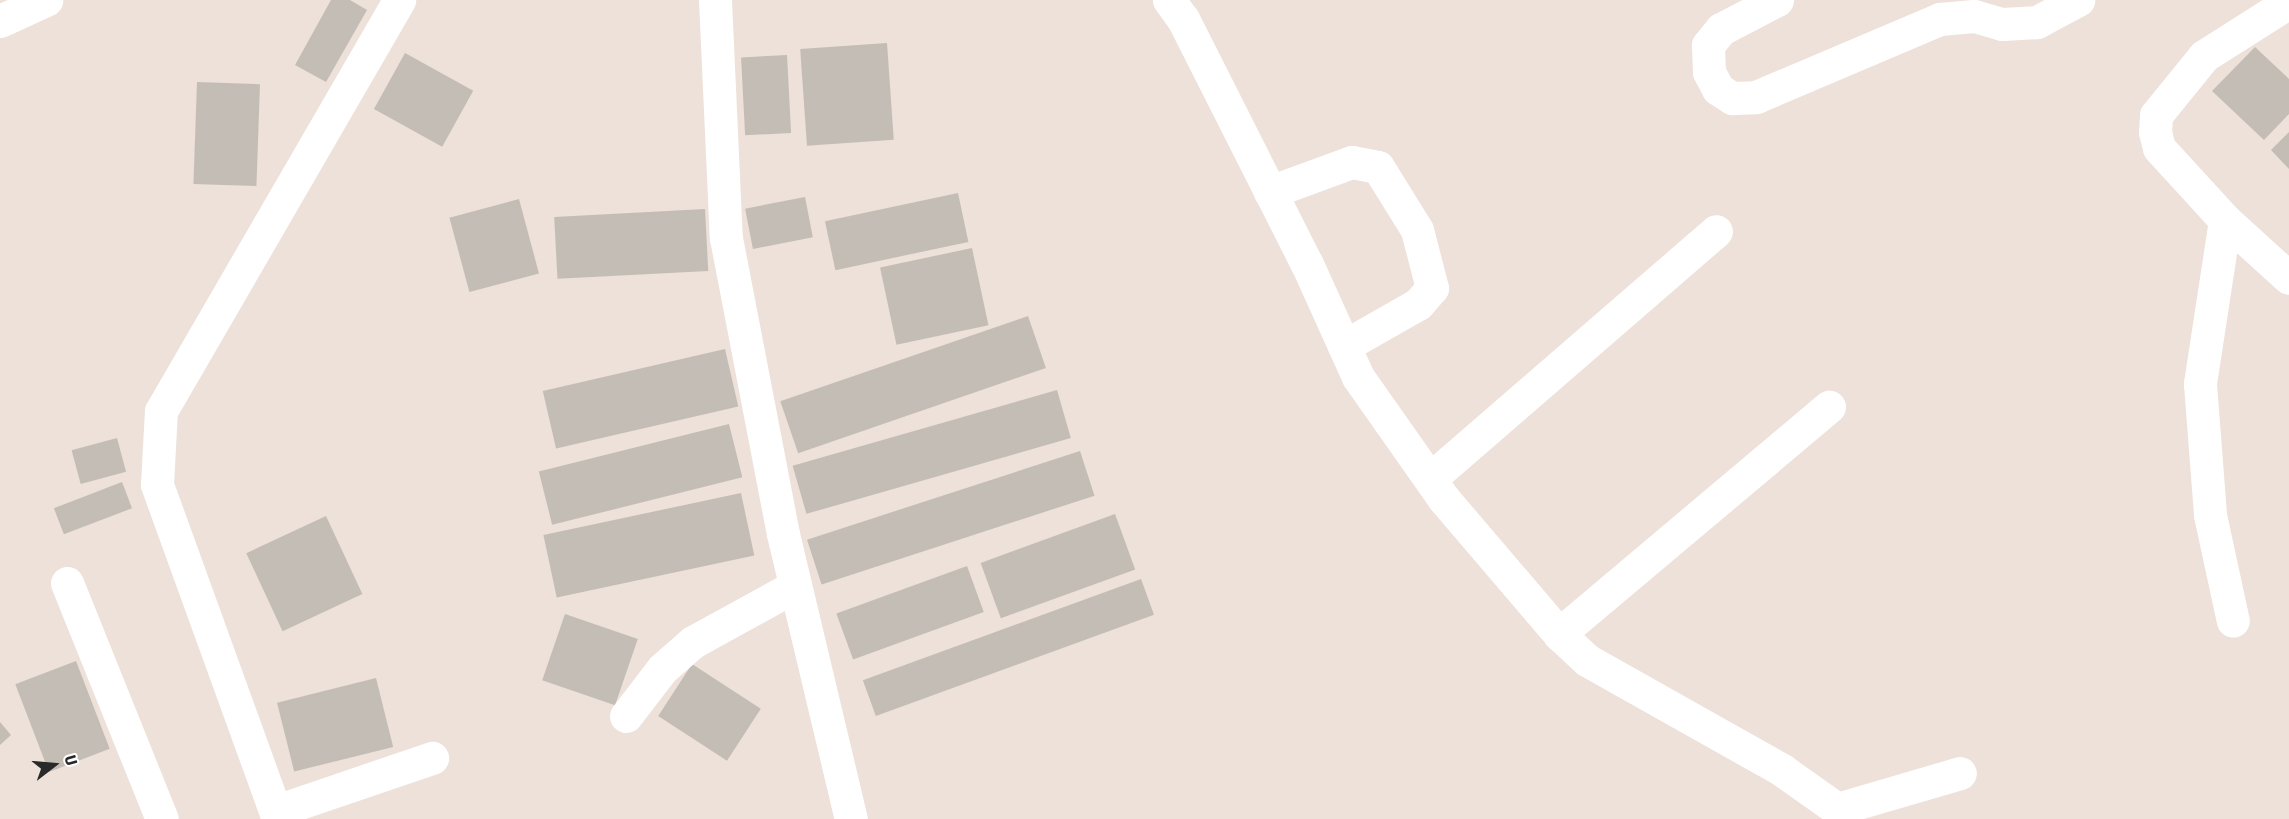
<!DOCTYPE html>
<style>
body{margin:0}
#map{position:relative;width:2289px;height:819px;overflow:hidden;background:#ede1d9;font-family:"Asap Condensed",sans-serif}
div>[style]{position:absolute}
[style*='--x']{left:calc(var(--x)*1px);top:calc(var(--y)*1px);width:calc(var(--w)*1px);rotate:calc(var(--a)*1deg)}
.building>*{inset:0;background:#c4bdb5;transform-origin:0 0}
.street>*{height:33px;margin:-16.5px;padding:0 16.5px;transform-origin:16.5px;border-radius:16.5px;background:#fff}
span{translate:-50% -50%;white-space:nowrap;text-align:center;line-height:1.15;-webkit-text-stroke:4.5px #fff;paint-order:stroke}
.north{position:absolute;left:24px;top:735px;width:60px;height:60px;-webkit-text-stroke:4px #fff;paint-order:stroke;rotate:74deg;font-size:16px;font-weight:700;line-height:24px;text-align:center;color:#292929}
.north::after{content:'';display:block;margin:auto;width:21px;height:27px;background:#292929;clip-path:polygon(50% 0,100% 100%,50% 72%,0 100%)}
</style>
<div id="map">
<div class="building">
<div style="clip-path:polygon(331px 0,350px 0,367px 10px,326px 82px,295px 65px)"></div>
<div style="left:887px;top:43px;width:97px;height:87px;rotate:86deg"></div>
<div style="clip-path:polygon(2255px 47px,2289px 79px,2289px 114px,2264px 140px,2212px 91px)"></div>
<div style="left:405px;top:53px;width:78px;height:64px;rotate:29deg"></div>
<div style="left:787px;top:55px;width:78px;height:46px;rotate:87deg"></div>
<div style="left:197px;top:82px;width:63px;height:102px;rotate:2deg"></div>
<div style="clip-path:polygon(2289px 132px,2289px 169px,2271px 150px)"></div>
<div style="left:958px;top:193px;width:50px;height:136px;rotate:78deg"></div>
<div style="left:805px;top:197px;width:41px;height:61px;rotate:79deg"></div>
<div style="left:519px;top:199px;width:77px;height:72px;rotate:75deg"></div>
<div style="left:705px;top:209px;width:62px;height:151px;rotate:87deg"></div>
<div style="left:972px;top:248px;width:79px;height:94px;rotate:78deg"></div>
<div style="left:1028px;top:316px;width:55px;height:262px;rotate:71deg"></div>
<div style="left:725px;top:349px;width:59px;height:187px;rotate:77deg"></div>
<div style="left:1057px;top:390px;width:50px;height:275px;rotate:74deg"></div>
<div style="left:729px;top:424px;width:55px;height:196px;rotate:76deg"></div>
<div style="left:117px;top:438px;width:35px;height:47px;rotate:75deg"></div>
<div style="left:1080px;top:451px;width:47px;height:287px;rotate:72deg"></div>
<div style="left:122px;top:482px;width:28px;height:73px;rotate:69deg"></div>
<div style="left:741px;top:493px;width:64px;height:202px;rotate:78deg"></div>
<div style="left:1115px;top:514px;width:59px;height:143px;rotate:70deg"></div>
<div style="left:326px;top:516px;width:86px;height:88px;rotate:65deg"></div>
<div style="left:967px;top:566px;width:49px;height:139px;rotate:70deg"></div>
<div style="left:1141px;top:579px;width:38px;height:296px;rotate:70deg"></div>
<div style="left:565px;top:614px;width:77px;height:70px;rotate:19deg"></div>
<div style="left:76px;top:661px;width:94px;height:65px;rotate:69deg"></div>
<div style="left:692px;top:664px;width:82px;height:62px;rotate:33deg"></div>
<div style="left:376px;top:678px;width:71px;height:102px;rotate:76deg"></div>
<div style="clip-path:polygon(0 722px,11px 735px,0 745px)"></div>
</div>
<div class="street">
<div style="--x:715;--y:0;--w:238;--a:87.4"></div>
<div style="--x:726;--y:238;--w:301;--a:79.1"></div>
<div style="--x:783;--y:534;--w:293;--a:76.6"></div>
<div style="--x:1169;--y:0;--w:24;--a:54"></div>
<div style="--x:1183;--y:19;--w:275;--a:63.2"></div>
<div style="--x:1307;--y:264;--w:124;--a:65.7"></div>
<div style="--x:1358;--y:377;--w:148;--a:54.9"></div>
<div style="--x:1443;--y:498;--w:179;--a:49.5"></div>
<div style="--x:1559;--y:634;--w:38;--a:43"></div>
<div style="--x:1587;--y:660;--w:224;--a:29.4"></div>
<div style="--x:1782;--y:770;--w:67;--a:35.3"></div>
<div style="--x:1837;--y:809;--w:10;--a:73"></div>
<div style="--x:1777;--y:0;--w:63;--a:152.6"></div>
<div style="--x:1721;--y:29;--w:21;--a:129"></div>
<div style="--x:1708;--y:45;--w:27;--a:88"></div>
<div style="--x:1709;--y:72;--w:19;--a:62"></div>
<div style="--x:1718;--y:89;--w:17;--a:33"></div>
<div style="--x:1732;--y:98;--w:24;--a:-2"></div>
<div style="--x:1756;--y:97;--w:200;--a:-23"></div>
<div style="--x:1940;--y:19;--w:34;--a:-5"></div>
<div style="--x:1974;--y:16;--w:29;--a:16"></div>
<div style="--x:2002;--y:24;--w:35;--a:-3"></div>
<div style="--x:2037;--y:22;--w:47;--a:-28.2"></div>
<div style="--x:2289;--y:2;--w:101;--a:147.6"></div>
<div style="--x:2204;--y:56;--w:76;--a:129.1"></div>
<div style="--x:2156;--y:115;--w:17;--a:93"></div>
<div style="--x:2155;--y:132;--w:16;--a:76"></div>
<div style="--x:2159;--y:148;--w:98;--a:47.5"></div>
<div style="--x:2225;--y:220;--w:86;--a:42.2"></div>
<div style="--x:0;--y:21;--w:51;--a:-24.5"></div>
<div style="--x:1270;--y:192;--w:87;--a:-20.1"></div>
<div style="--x:1352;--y:162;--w:26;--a:11"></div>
<div style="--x:1378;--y:167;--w:74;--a:58.2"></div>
<div style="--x:1417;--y:230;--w:60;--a:75.5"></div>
<div style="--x:1432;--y:288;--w:21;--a:131"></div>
<div style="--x:1418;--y:304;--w:85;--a:150.4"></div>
<div style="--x:2225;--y:220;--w:166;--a:98.7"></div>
<div style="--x:2200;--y:384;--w:131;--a:85.6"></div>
<div style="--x:2210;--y:515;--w:108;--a:77.8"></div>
<div style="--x:1431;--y:478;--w:377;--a:-40.9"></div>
<div style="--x:67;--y:583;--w:254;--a:68.1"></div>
<div style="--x:1559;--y:634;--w:353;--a:-40.1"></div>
<div style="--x:626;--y:716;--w:59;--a:-52.5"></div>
<div style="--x:662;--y:669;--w:41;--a:-41.1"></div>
<div style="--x:693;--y:642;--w:116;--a:-28.8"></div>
<div style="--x:1837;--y:809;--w:128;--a:-16.3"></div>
<div style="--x:276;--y:811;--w:165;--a:-18.8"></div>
<div style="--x:278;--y:819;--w:356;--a:-109.9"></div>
<div style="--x:157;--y:484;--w:73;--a:-86.9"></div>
<div style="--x:161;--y:411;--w:475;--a:-59.9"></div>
</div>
<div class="north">U</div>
</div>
